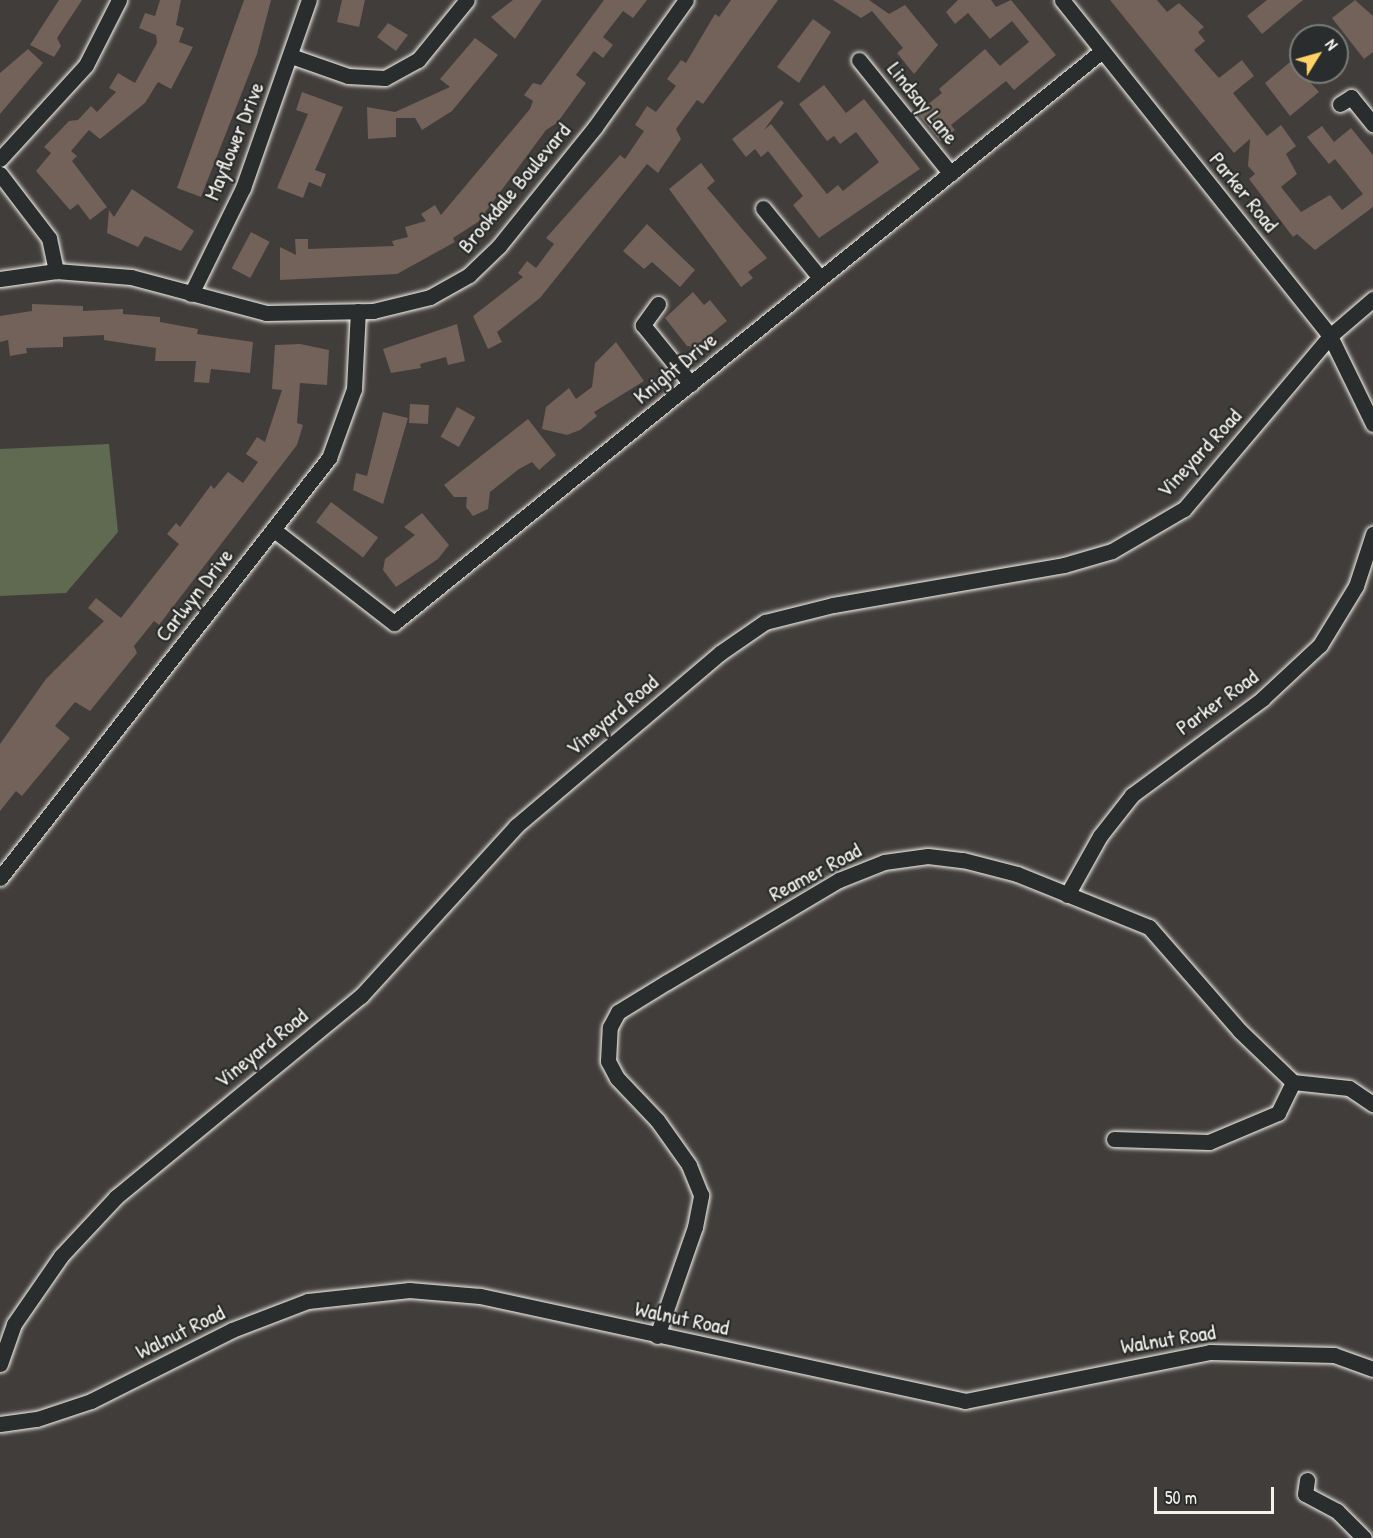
<!DOCTYPE html>
<style>
body{margin:0}
#map{position:relative;width:1373px;height:1538px;overflow:hidden;background:#403d3b;font-family:"Patrick Hand",sans-serif}
div>[style]{position:absolute}
[style*='--x']{left:calc(var(--x)*1px);top:calc(var(--y)*1px);width:calc(var(--w)*1px);rotate:calc(var(--a)*1deg)}
.green>*{inset:0;background:#606a50}
.building>*{inset:0;background:#726259;transform-origin:0 0}
.roads{filter:drop-shadow(0 0 2px #f4f1e8) drop-shadow(0 0 2px #f4f1e8)}
.minor>*{height:15px;margin:-7.5px;padding:0 7.5px;transform-origin:7.5px;border-radius:7.5px;background:#2a2d2e}
span{translate:-50% -50%;white-space:nowrap;text-align:center;line-height:1.15;-webkit-text-stroke:4.5px #2a2d2e;paint-order:stroke}
.street-label{font-size:22px;color:#f4f1e8}
.north{position:absolute;left:1289px;top:24px;width:60px;height:60px;box-sizing:border-box;background:#2a2d2e;border:2px solid #7b7b78;border-radius:50%;rotate:53deg;font-size:16px;font-weight:700;line-height:24px;text-align:center;color:#f4f1e8}
.north::after{content:'';display:block;margin:auto;width:21px;height:27px;background:#ffd166;clip-path:polygon(50% 0,100% 100%,50% 72%,0 100%)}
.scale{position:absolute;left:1154px;top:1487px;width:120px;height:27px;box-sizing:border-box;border:3px solid #f4f1e8;border-top:0;padding-left:8px;font-size:18px;line-height:21px;white-space:nowrap;color:#f4f1e8;-webkit-text-stroke:4px #2a2d2e;paint-order:stroke}
</style>
<div id="map">
<div class="green">
<div style="clip-path:polygon(109px 444px,118px 532px,66px 593px,0 596px,0 449px)"></div>
</div>
<div class="building">
<div style="clip-path:polygon(59px 0,82px 0,57px 38px,61px 46px,54px 57px,30px 45px)"></div>
<div style="clip-path:polygon(160px 0,181px 0,176px 25px,184px 28px,179px 42px,193px 47px,171px 89px,158px 82px,145px 103px,100px 139px,89px 130px,71px 151px,77px 156px,72px 161px,107px 207px,90px 220px,78px 204px,70px 210px,36px 171px,51px 153px,44px 147px,69px 121px,78px 120px,91px 106px,97px 112px,116px 92px,109px 88px,118px 73px,135px 83px,157px 43px,156px 35px,139px 28px,145px 13px,155px 16px)"></div>
<div style="clip-path:polygon(244px 0,271px 0,257px 54px,201px 197px,177px 188px)"></div>
<div style="clip-path:polygon(342px 0,365px 0,359px 27px,337px 22px)"></div>
<div style="clip-path:polygon(513px 0,542px 0,515px 39px,491px 17px)"></div>
<div style="clip-path:polygon(604px 0,647px 0,633px 18px,623px 11px,603px 37px,613px 45px,603px 58px,594px 51px,576px 75px,586px 83px,557px 123px,546px 130px,478px 222px,453px 238px,455px 242px,397px 274px,280px 280px,280px 247px,296px 255px,295px 239px,308px 239px,308px 249px,394px 246px,392px 241px,408px 237px,405px 227px,426px 221px,421px 214px,435px 205px,441px 215px,530px 109px,533px 101px,524px 95px,533px 83px,541px 85px)"></div>
<div style="clip-path:polygon(731px 0,778px 0,703px 104px,697px 100px,676px 129px,681px 139px,658px 173px,647px 164px,540px 298px,497px 332px,502px 342px,488px 349px,473px 316px,523px 277px,518px 273px,527px 261px,536px 268px,554px 244px,546px 238px,620px 155px,625px 159px,644px 131px,635px 125px,647px 106px,656px 112px,676px 86px,667px 79px,681px 60px,686px 63px,715px 14px,719px 17px)"></div>
<div style="clip-path:polygon(833px 0,869px 0,889px 14px,905px 5px,938px 45px,914px 74px,897px 53px,903px 48px,872px 11px,861px 18px)"></div>
<div style="clip-path:polygon(958px 0,991px 0,996px 7px,1011px 0,1056px 55px,1014px 90px,1006px 81px,951px 125px,955px 130px,940px 141px,917px 113px,942px 93px,939px 89px,985px 49px,1000px 66px,1029px 42px,1012px 21px,990px 39px,968px 13px,955px 24px,946px 12px)"></div>
<div style="clip-path:polygon(1110px 0,1157px 0,1167px 12px,1179px 3px,1204px 27px,1198px 32px,1205px 41px,1194px 50px,1219px 78px,1242px 60px,1254px 76px,1233px 93px,1267px 136px,1281px 125px,1296px 146px,1286px 154px,1297px 174px,1281px 187px,1301px 212px,1330px 195px,1342px 210px,1363px 194px,1335px 159px,1329px 164px,1307px 137px,1322px 126px,1334px 142px,1351px 128px,1373px 155px,1373px 207px,1315px 250px,1297px 234px,1293px 237px,1249px 179px,1255px 174px,1248px 166px,1250px 139px,1234px 153px)"></div>
<div style="clip-path:polygon(1267px 0,1303px 0,1262px 34px,1247px 16px)"></div>
<div style="clip-path:polygon(1355px 0,1373px 16px,1373px 52px,1364px 59px,1332px 18px)"></div>
<div style="clip-path:polygon(813px 19px,831px 32px,799px 83px,777px 67px)"></div>
<div style="clip-path:polygon(388px 23px,408px 35px,396px 51px,377px 37px)"></div>
<div style="clip-path:polygon(475px 38px,498px 55px,452px 111px,422px 130px,415px 118px,396px 118px,396px 137px,368px 139px,367px 107px,395px 112px,450px 87px,440px 79px)"></div>
<div style="clip-path:polygon(28px 49px,43px 63px,0 114px,0 73px)"></div>
<div style="clip-path:polygon(1301px 53px,1301px 72px,1319px 92px,1290px 116px,1265px 83px)"></div>
<div style="clip-path:polygon(824px 85px,846px 113px,864px 99px,920px 169px,819px 238px,793px 205px,803px 196px,768px 151px,761px 157px,755px 149px,746px 157px,732px 139px,781px 100px,784px 103px,764px 130px,771px 124px,827px 194px,838px 185px,843px 191px,879px 162px,856px 132px,840px 144px,834px 136px,827px 141px,799px 104px)"></div>
<div style="clip-path:polygon(302px 92px,343px 107px,315px 170px,326px 174px,321px 187px,309px 182px,303px 198px,277px 188px,308px 114px,296px 110px)"></div>
<div style="clip-path:polygon(701px 163px,715px 181px,707px 188px,767px 258px,748px 272px,753px 278px,741px 287px,669px 189px)"></div>
<div style="clip-path:polygon(132px 189px,194px 231px,181px 251px,145px 236px,138px 247px,107px 233px,109px 210px,114px 217px)"></div>
<div style="clip-path:polygon(647px 224px,695px 270px,680px 287px,652px 262px,644px 269px,623px 251px)"></div>
<div style="left:251px;top:232px;width:21px;height:41px;rotate:28deg"></div>
<div style="clip-path:polygon(693px 292px,704px 305px,710px 300px,727px 321px,695px 347px,687px 346px,665px 318px)"></div>
<div style="clip-path:polygon(32px 304px,83px 306px,83px 311px,123px 309px,123px 314px,160px 317px,160px 322px,198px 329px,197px 334px,253px 342px,250px 373px,211px 369px,209px 383px,194px 382px,196px 361px,155px 361px,156px 348px,104px 340px,104px 335px,63px 337px,63px 347px,26px 348px,27px 353px,10px 356px,8px 340px,0 342px,0 316px,32px 311px)"></div>
<div style="clip-path:polygon(457px 324px,465px 361px,448px 365px,446px 357px,420px 364px,421px 368px,391px 373px,383px 349px)"></div>
<div style="clip-path:polygon(616px 342px,644px 381px,594px 412px,597px 416px,580px 430px,567px 435px,542px 429px,546px 407px,569px 388px,576px 399px,592px 387px,595px 363px)"></div>
<div style="clip-path:polygon(300px 344px,329px 350px,327px 385px,300px 383px,297px 423px,303px 425px,297px 445px,159px 625px,154px 621px,134px 646px,137px 653px,90px 711px,75px 702px,55px 726px,70px 738px,22px 796px,16px 791px,0 811px,0 744px,46px 679px,104px 621px,88px 608px,96px 598px,121px 618px,179px 544px,167px 534px,176px 523px,180px 527px,211px 485px,214px 489px,228px 472px,243px 483px,258px 462px,246px 454px,257px 437px,265px 442px,282px 390px,272px 389px,275px 345px)"></div>
<div style="left:410px;top:404px;width:19px;height:19px;rotate:3deg"></div>
<div style="left:457px;top:407px;width:21px;height:34px;rotate:29deg"></div>
<div style="clip-path:polygon(383px 412px,408px 418px,383px 504px,353px 490px,356px 473px,367px 476px)"></div>
<div style="clip-path:polygon(528px 419px,556px 455px,539px 470px,532px 462px,519px 469px,490px 492px,488px 509px,473px 516px,466px 507px,467px 497px,454px 497px,444px 485px)"></div>
<div style="left:331px;top:502px;width:59px;height:25px;rotate:37deg"></div>
<div style="clip-path:polygon(422px 513px,449px 545px,438px 559px,396px 587px,383px 570px,385px 559px,415px 535px,404px 527px)"></div>
</div>
<div class="roads">
<div class="minor">
<div style="--x:1062;--y:0;--w:430;--a:51.4"></div>
<div style="--x:1330;--y:336;--w:98;--a:64"></div>
<div style="--x:291;--y:56;--w:60;--a:19.3"></div>
<div style="--x:348;--y:76;--w:37;--a:3"></div>
<div style="--x:385;--y:78;--w:38;--a:-29"></div>
<div style="--x:418;--y:60;--w:77;--a:-50.8"></div>
<div style="--x:859;--y:60;--w:146;--a:51.1"></div>
<div style="--x:1340;--y:104;--w:13;--a:-32"></div>
<div style="--x:1351;--y:97;--w:35;--a:51"></div>
<div style="--x:0;--y:159;--w:127;--a:-47.5"></div>
<div style="--x:86;--y:65;--w:73;--a:-63.1"></div>
<div style="--x:0;--y:174;--w:81;--a:52.6"></div>
<div style="--x:49;--y:238;--w:34;--a:78"></div>
<div style="--x:763;--y:208;--w:90;--a:50.8"></div>
<div style="--x:0;--y:279;--w:57;--a:-8.1"></div>
<div style="--x:56;--y:271;--w:75;--a:4.6"></div>
<div style="--x:131;--y:277;--w:140;--a:14.9"></div>
<div style="--x:266;--y:313;--w:107;--a:-1.1"></div>
<div style="--x:373;--y:311;--w:59;--a:-13.8"></div>
<div style="--x:430;--y:297;--w:45;--a:-29.4"></div>
<div style="--x:469;--y:275;--w:42;--a:-44"></div>
<div style="--x:499;--y:246;--w:153;--a:-51.1"></div>
<div style="--x:595;--y:127;--w:156;--a:-54.4"></div>
<div style="--x:191;--y:294;--w:118;--a:-63.9"></div>
<div style="--x:243;--y:188;--w:199;--a:-70.7"></div>
<div style="--x:658;--y:304;--w:26;--a:126"></div>
<div style="--x:643;--y:325;--w:76;--a:50.9"></div>
<div style="--x:274;--y:530;--w:152;--a:37.8"></div>
<div style="--x:394;--y:623;--w:910;--a:-38.94"></div>
<div style="--x:0;--y:878;--w:534;--a:-51.93"></div>
<div style="--x:329;--y:458;--w:73;--a:-70.1"></div>
<div style="--x:354;--y:389;--w:78;--a:-87.1"></div>
<div style="--x:1067;--y:895;--w:68;--a:-60.8"></div>
<div style="--x:1100;--y:836;--w:52;--a:-52"></div>
<div style="--x:1132;--y:795;--w:162;--a:-36.4"></div>
<div style="--x:1262;--y:699;--w:79;--a:-43"></div>
<div style="--x:1320;--y:645;--w:69;--a:-58.6"></div>
<div style="--x:1356;--y:586;--w:55;--a:-71.9"></div>
<div style="--x:1114;--y:1139;--w:95;--a:1.8"></div>
<div style="--x:1209;--y:1142;--w:75;--a:-22.8"></div>
<div style="--x:1278;--y:1113;--w:34;--a:-64"></div>
<div style="--x:657;--y:1336;--w:115;--a:-70.8"></div>
<div style="--x:695;--y:1227;--w:33;--a:-79"></div>
<div style="--x:701;--y:1195;--w:32;--a:-112"></div>
<div style="--x:689;--y:1165;--w:55;--a:-125.4"></div>
<div style="--x:657;--y:1120;--w:58;--a:-133.6"></div>
<div style="--x:617;--y:1078;--w:19;--a:-118"></div>
<div style="--x:608;--y:1061;--w:34;--a:-87"></div>
<div style="--x:610;--y:1027;--w:17;--a:-62"></div>
<div style="--x:618;--y:1012;--w:57;--a:-31.5"></div>
<div style="--x:667;--y:982;--w:200;--a:-30.7"></div>
<div style="--x:839;--y:880;--w:48;--a:-21.8"></div>
<div style="--x:884;--y:862;--w:44;--a:-7.8"></div>
<div style="--x:928;--y:856;--w:35;--a:7"></div>
<div style="--x:963;--y:860;--w:56;--a:14.5"></div>
<div style="--x:1017;--y:874;--w:142;--a:21.9"></div>
<div style="--x:1149;--y:927;--w:138;--a:48.8"></div>
<div style="--x:1240;--y:1031;--w:74;--a:43.9"></div>
<div style="--x:1293;--y:1082;--w:56;--a:6.1"></div>
<div style="--x:1349;--y:1088;--w:29;--a:34"></div>
<div style="--x:0;--y:1364;--w:42;--a:-70.7"></div>
<div style="--x:14;--y:1324;--w:83;--a:-55.3"></div>
<div style="--x:61;--y:1256;--w:81;--a:-47"></div>
<div style="--x:116;--y:1197;--w:317;--a:-39.4"></div>
<div style="--x:361;--y:996;--w:230;--a:-47.6"></div>
<div style="--x:516;--y:826;--w:267;--a:-40.3"></div>
<div style="--x:720;--y:653;--w:55;--a:-34.6"></div>
<div style="--x:765;--y:622;--w:70;--a:-14"></div>
<div style="--x:833;--y:605;--w:234;--a:-9.8"></div>
<div style="--x:1064;--y:565;--w:50;--a:-16.3"></div>
<div style="--x:1112;--y:551;--w:83;--a:-30.3"></div>
<div style="--x:1184;--y:509;--w:226;--a:-49.8"></div>
<div style="--x:1330;--y:336;--w:57;--a:-40.7"></div>
<div style="--x:0;--y:1424;--w:37;--a:-8"></div>
<div style="--x:37;--y:1419;--w:57;--a:-18.4"></div>
<div style="--x:91;--y:1401;--w:158;--a:-26.7"></div>
<div style="--x:232;--y:1330;--w:81;--a:-20.9"></div>
<div style="--x:308;--y:1301;--w:102;--a:-6.2"></div>
<div style="--x:409;--y:1290;--w:71;--a:4.8"></div>
<div style="--x:480;--y:1296;--w:496;--a:12.2"></div>
<div style="--x:965;--y:1401;--w:250;--a:-11.3"></div>
<div style="--x:1210;--y:1352;--w:124;--a:1.4"></div>
<div style="--x:1334;--y:1355;--w:41;--a:19.7"></div>
<div style="--x:1307;--y:1480;--w:14;--a:98"></div>
<div style="--x:1305;--y:1494;--w:36;--a:28"></div>
<div style="--x:1337;--y:1511;--w:38;--a:45"></div>
</div>
</div>
<div class="street-label">
<span style="left:923px;top:103px;rotate:51deg">Lindsay Lane</span>
<span style="left:234px;top:141px;rotate:-68deg">Mayflower Drive</span>
<span style="left:514px;top:188px;rotate:-50deg">Brookdale Boulevard</span>
<span style="left:1244px;top:192px;rotate:51deg">Parker Road</span>
<span style="left:675px;top:368px;rotate:-39deg">Knight Drive</span>
<span style="left:1199px;top:453px;rotate:-47deg">Vineyard Road</span>
<span style="left:194px;top:595px;rotate:-52deg">Carlwyn Drive</span>
<span style="left:1217px;top:702px;rotate:-36deg">Parker Road</span>
<span style="left:612px;top:715px;rotate:-40deg">Vineyard Road</span>
<span style="left:815px;top:872px;rotate:-28deg">Reamer Road</span>
<span style="left:261px;top:1048px;rotate:-39deg">Vineyard Road</span>
<span style="left:682px;top:1318px;rotate:12deg">Walnut Road</span>
<span style="left:180px;top:1332px;rotate:-26deg">Walnut Road</span>
<span style="left:1168px;top:1339px;rotate:-9deg">Walnut Road</span>
</div>
<div class="north">N</div>
<div class="scale">50 m</div>
</div>
